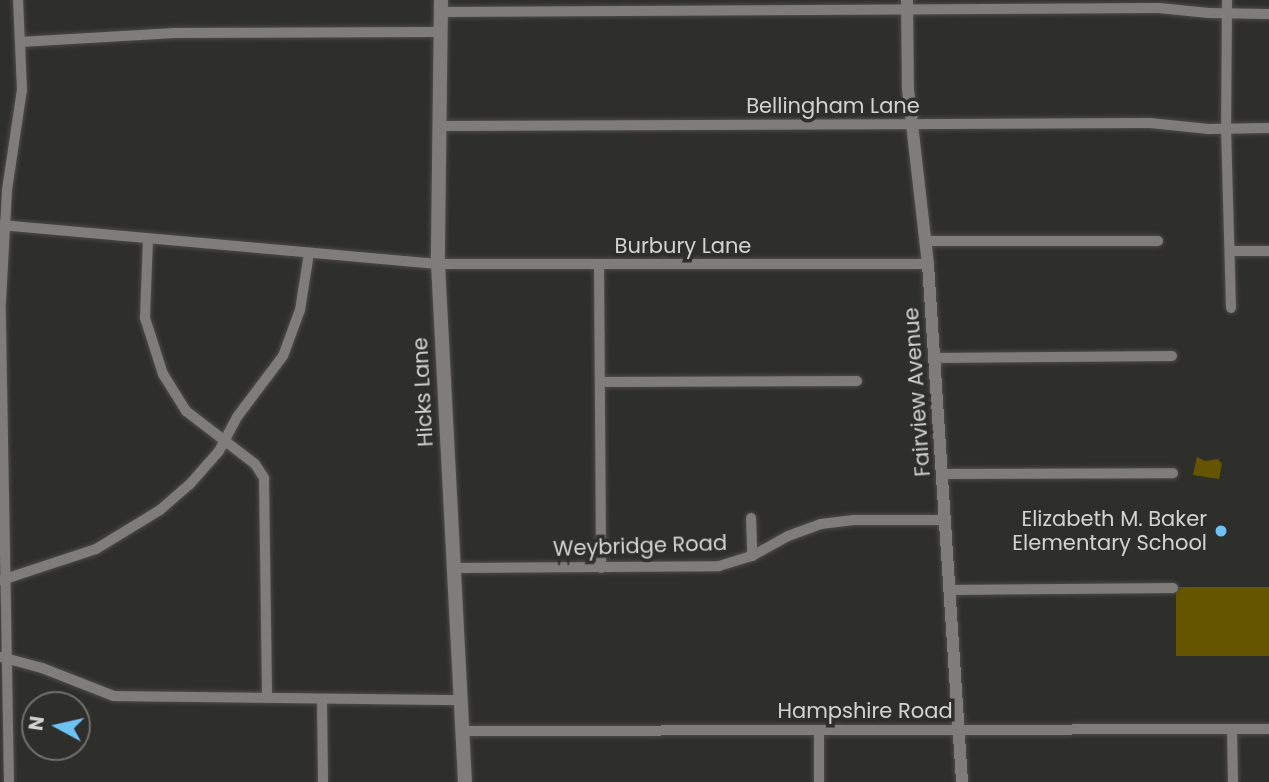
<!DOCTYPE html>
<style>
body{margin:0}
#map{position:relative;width:1269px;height:782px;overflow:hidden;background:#2e2e2b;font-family:Poppins,sans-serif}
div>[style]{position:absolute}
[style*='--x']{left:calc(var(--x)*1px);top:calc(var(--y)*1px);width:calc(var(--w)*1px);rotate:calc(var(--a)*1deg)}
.green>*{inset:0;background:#650;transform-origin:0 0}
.roads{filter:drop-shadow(0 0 2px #4c4b48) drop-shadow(0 0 2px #4c4b48)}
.minor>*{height:10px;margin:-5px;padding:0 5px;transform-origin:5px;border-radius:5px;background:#7e7d79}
.tertiary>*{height:12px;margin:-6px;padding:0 6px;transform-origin:6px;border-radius:6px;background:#7e7d79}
.secondary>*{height:14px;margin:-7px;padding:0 7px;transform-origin:7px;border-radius:7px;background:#7e7d79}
.dots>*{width:19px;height:19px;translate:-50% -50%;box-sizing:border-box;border:4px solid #2e2e2b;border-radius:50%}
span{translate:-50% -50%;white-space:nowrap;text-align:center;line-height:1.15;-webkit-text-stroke:7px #2e2e2b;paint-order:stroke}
.street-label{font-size:21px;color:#d3d3d1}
.poi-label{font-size:21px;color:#d3d3d1}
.right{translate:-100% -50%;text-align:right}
.north{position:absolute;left:21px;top:691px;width:70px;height:70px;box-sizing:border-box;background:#2e2e2b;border:2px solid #70706d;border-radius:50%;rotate:278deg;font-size:19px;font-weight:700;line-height:28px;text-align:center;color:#d3d3d1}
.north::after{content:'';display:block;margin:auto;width:24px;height:32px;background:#6fc2f4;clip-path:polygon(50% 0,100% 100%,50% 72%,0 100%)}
</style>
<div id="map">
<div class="green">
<div style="clip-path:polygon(1197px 457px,1205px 461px,1218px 459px,1222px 464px,1219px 479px,1193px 475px)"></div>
<div style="left:1269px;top:587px;width:69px;height:93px;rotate:90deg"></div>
</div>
<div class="roads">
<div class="minor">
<div style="--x:1227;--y:0;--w:128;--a:90.4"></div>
<div style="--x:1226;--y:128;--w:180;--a:88.4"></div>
<div style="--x:441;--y:12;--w:718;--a:-0.32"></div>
<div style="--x:1159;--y:8;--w:50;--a:5.7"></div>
<div style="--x:1209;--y:13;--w:60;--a:1"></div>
<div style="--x:20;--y:42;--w:155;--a:-3.3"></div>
<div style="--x:175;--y:33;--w:265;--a:-0.2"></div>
<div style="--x:440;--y:126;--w:710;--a:-0.24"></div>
<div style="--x:1150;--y:123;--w:59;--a:5.8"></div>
<div style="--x:1209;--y:129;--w:60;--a:-1"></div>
<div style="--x:0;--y:225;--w:440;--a:5.1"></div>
<div style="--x:438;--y:264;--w:490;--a:0"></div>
<div style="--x:148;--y:239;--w:79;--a:92.2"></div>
<div style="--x:145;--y:318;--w:59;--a:72.2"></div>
<div style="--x:163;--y:374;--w:44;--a:58.1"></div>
<div style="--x:186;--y:411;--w:87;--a:37.5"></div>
<div style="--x:255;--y:464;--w:17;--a:57"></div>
<div style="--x:264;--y:478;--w:219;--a:89.2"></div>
<div style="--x:926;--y:241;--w:232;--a:0"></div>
<div style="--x:1230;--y:251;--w:39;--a:0"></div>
<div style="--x:599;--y:265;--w:303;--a:89.6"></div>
<div style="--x:935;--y:358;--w:237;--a:-0.5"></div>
<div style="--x:600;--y:382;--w:257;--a:-0.2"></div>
<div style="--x:941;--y:474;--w:232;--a:-0.2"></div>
<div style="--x:751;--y:518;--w:38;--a:88"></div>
<div style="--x:454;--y:568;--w:265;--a:-0.4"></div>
<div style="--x:719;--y:566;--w:34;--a:-17"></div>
<div style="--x:752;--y:556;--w:41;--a:-29.1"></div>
<div style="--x:788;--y:536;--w:35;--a:-20"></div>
<div style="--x:821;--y:524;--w:33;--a:-7"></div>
<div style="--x:854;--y:520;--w:90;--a:0"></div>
<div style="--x:2;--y:580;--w:99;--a:-18.3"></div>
<div style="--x:96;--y:549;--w:75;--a:-31.4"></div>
<div style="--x:160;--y:510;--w:40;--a:-41"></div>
<div style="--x:190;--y:484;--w:44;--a:-48.7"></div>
<div style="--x:219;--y:451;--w:38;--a:-62"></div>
<div style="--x:237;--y:417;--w:76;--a:-53"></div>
<div style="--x:283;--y:356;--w:49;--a:-69.7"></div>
<div style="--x:300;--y:310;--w:58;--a:-81"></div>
<div style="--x:949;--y:590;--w:224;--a:-0.5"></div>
<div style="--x:1;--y:657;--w:42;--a:15"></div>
<div style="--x:42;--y:668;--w:77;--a:21.3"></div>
<div style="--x:114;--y:696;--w:347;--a:0.7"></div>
<div style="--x:322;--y:699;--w:83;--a:89.3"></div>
<div style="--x:1232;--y:729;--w:53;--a:88.9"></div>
<div style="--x:819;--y:730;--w:52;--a:90"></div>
<div style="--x:462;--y:731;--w:807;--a:-0.14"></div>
<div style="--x:9;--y:782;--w:481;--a:-91"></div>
<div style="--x:1;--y:301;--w:111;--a:-86.9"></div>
<div style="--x:7;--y:190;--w:101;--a:-81.5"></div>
<div style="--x:22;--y:90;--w:90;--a:-92.5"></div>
</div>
<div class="tertiary">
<div style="--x:907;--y:0;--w:89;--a:89.4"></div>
<div style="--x:908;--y:89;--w:176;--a:83.5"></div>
<div style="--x:928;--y:264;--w:519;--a:86.24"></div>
</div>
<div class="secondary">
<div style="--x:441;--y:0;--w:264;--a:90.7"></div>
<div style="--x:438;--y:264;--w:519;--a:87.02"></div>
</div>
</div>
<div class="dots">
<div style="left:1221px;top:531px;background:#6fc2f4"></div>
</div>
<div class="street-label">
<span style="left:833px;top:106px">Bellingham Lane</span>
<span style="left:683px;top:246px">Burbury Lane</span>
<span style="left:423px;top:392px;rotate:-93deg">Hicks Lane</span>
<span style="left:917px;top:392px;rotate:-94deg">Fairview Avenue</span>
<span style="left:640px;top:546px;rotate:-2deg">Weybridge Road</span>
<span style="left:865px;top:711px">Hampshire Road</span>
</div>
<div class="poi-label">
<span class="right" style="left:1207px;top:531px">Elizabeth M. Baker<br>Elementary School</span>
</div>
<div class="north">N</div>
</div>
